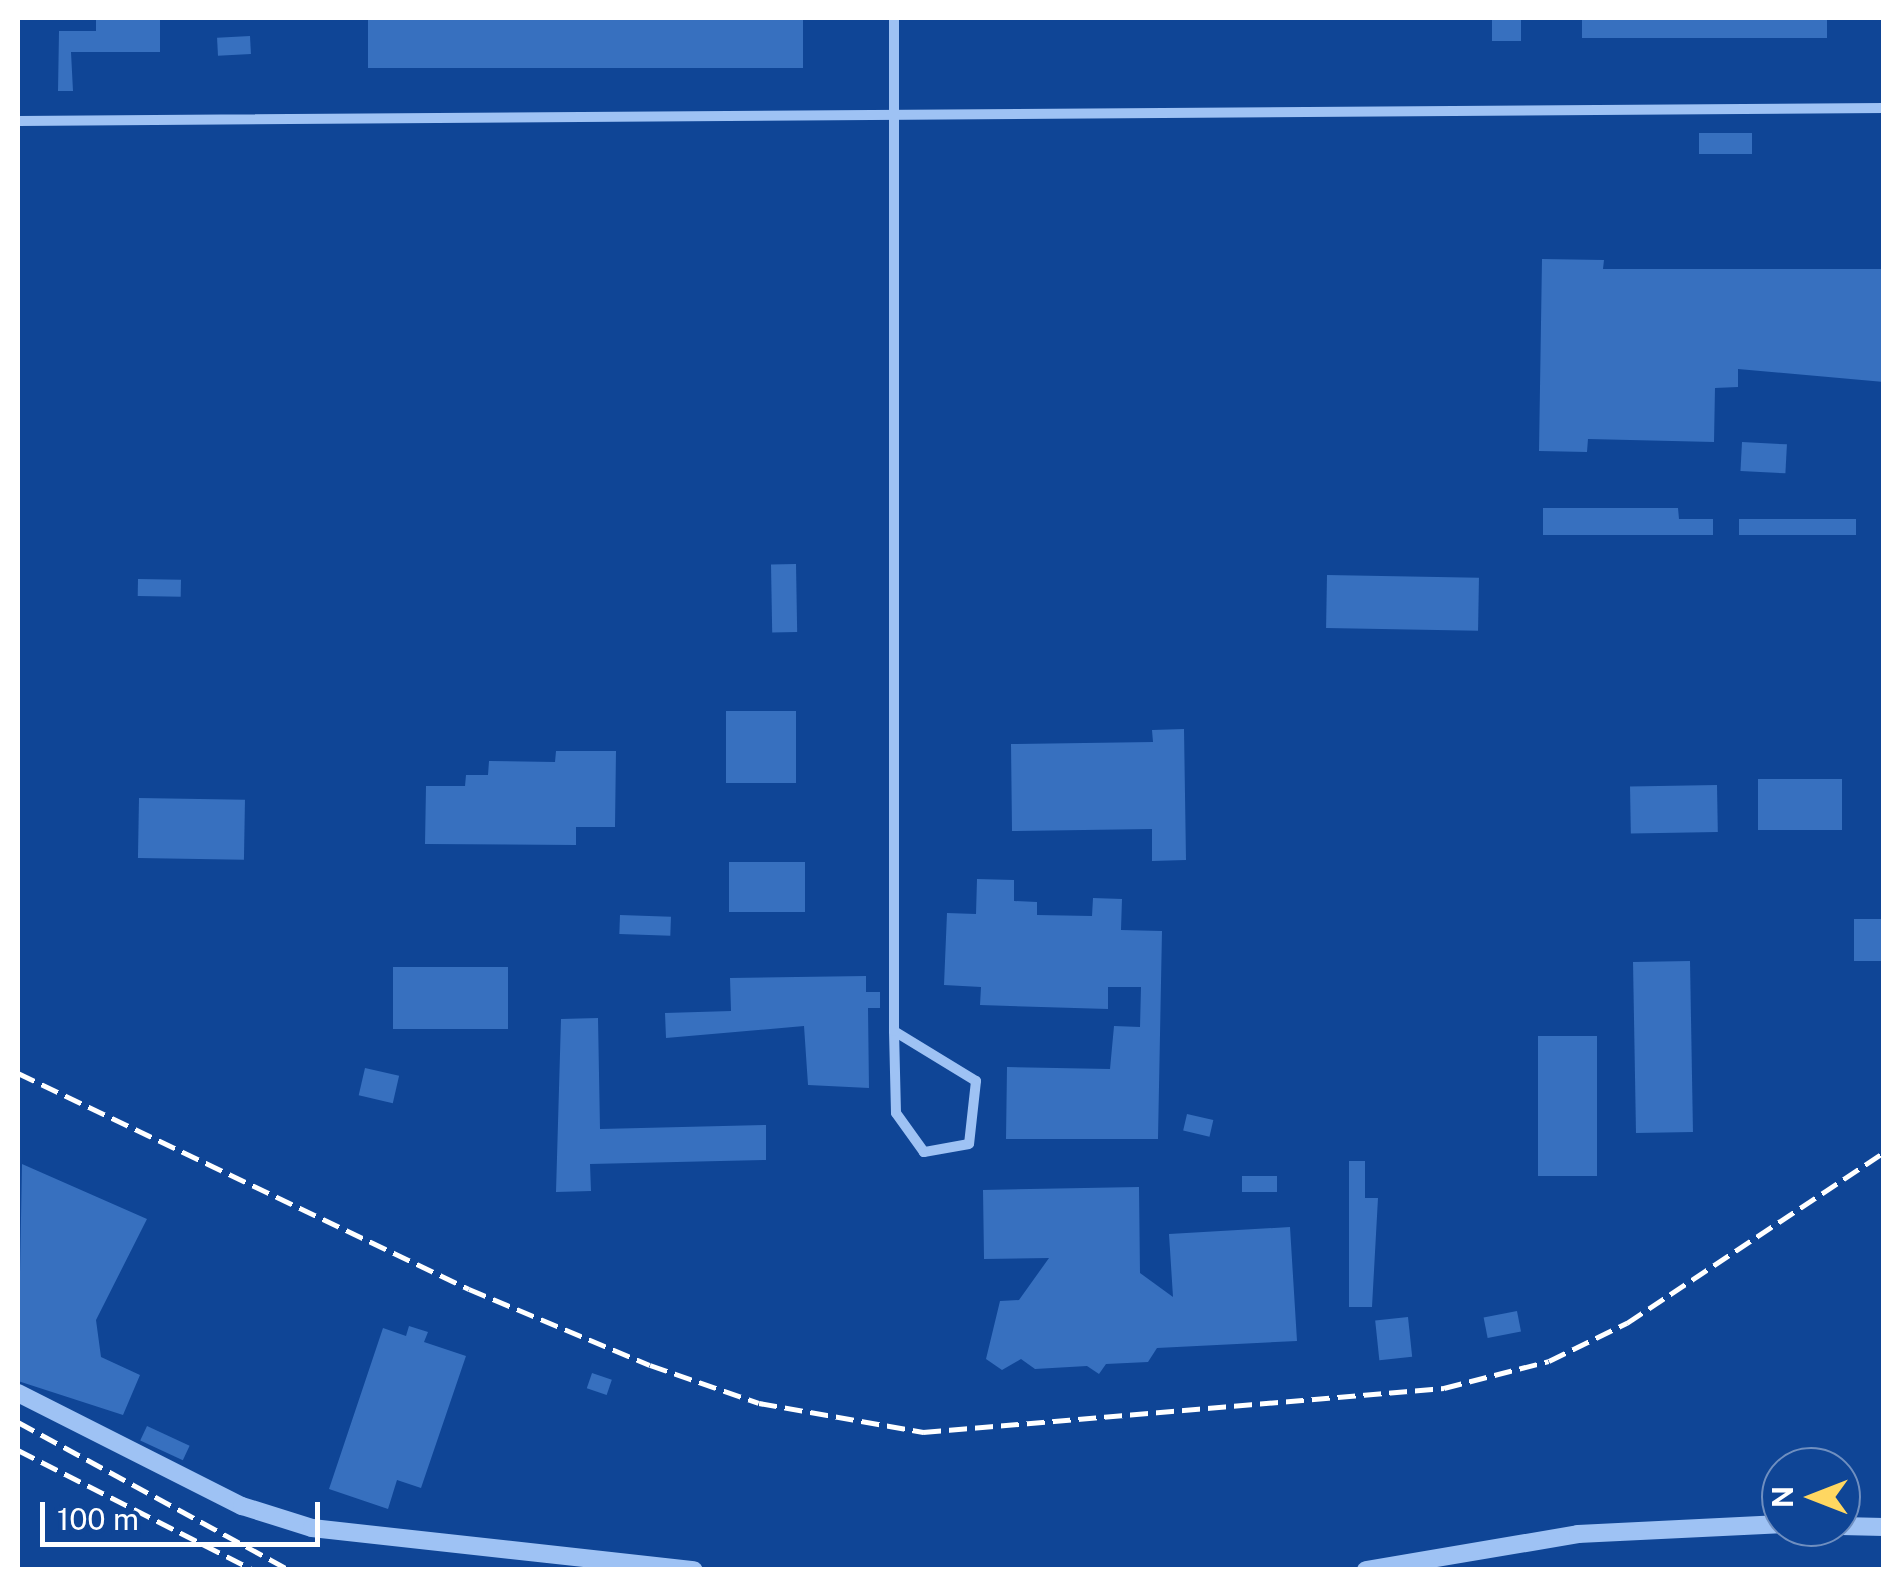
<!DOCTYPE html>
<style>
body{margin:0}
#map{position:relative;width:1901px;height:1587px;overflow:hidden;background:#0f4596;font-family:"Public Sans",sans-serif}
div>[style]{position:absolute}
[style*='--x']{left:calc(var(--x)*1px);top:calc(var(--y)*1px);width:calc(var(--w)*1px);rotate:calc(var(--a)*1deg)}
.building>*{inset:0;background:#3770bf;transform-origin:0 0}
.minor>*{height:10px;margin:-5px;padding:0 5px;transform-origin:5px;border-radius:5px;background:#9ec2f4}
.tertiary>*{height:18px;margin:-9px;padding:0 9px;transform-origin:9px;border-radius:9px;background:#9ec2f4}
.rail>*{height:5px;margin-top:-2.5px;transform-origin:0;background:repeating-linear-gradient(90deg,#fff 0 18px,transparent 0 26px)}
span{translate:-50% -50%;white-space:nowrap;text-align:center;line-height:1.15;-webkit-text-stroke:8px #0f4596;paint-order:stroke}
.frame{position:absolute;inset:0;border:20px solid #fff;pointer-events:none}
.north{position:absolute;left:1761px;top:1447px;width:100px;height:100px;box-sizing:border-box;background:#0f4596;border:2px solid #6f8fc0;border-radius:50%;rotate:270deg;font-size:28px;font-weight:700;line-height:40px;text-align:center;color:#fff}
.north::after{content:'';display:block;margin:auto;width:35px;height:45px;background:#ffd761;clip-path:polygon(50% 0,100% 100%,50% 72%,0 100%)}
.scale{position:absolute;left:40px;top:1502px;width:280px;height:45px;box-sizing:border-box;border:5px solid #fff;border-top:0;padding-left:12px;font-size:30px;line-height:35px;white-space:nowrap;color:#fff;-webkit-text-stroke:8px #0f4596;paint-order:stroke}
</style>
<div id="map">
<div class="building">
<div style="clip-path:polygon(96px 18px,160px 18px,160px 52px,71px 52px,73px 91px,58px 91px,59px 31px,96px 31px)"></div>
<div style="left:368px;top:18px;width:435px;height:50px"></div>
<div style="left:1492px;top:18px;width:29px;height:23px"></div>
<div style="left:1582px;top:18px;width:245px;height:20px"></div>
<div style="left:250px;top:36px;width:18px;height:33px;rotate:87deg"></div>
<div style="left:1699px;top:133px;width:53px;height:21px"></div>
<div style="clip-path:polygon(1542px 259px,1604px 260px,1603px 269px,1884px 269px,1884px 382px,1738px 369px,1738px 387px,1715px 388px,1714px 442px,1588px 439px,1587px 452px,1539px 451px)"></div>
<div style="left:1742px;top:442px;width:45px;height:29px;rotate:3deg"></div>
<div style="clip-path:polygon(1543px 508px,1678px 508px,1679px 519px,1713px 519px,1713px 535px,1543px 535px)"></div>
<div style="left:1739px;top:519px;width:117px;height:16px"></div>
<div style="left:796px;top:564px;width:68px;height:25px;rotate:89deg"></div>
<div style="left:1327px;top:575px;width:152px;height:53px;rotate:1deg"></div>
<div style="left:138px;top:579px;width:43px;height:17px;rotate:1deg"></div>
<div style="left:726px;top:711px;width:70px;height:72px"></div>
<div style="clip-path:polygon(1184px 729px,1186px 860px,1152px 861px,1152px 829px,1012px 831px,1011px 744px,1153px 742px,1152px 730px)"></div>
<div style="clip-path:polygon(556px 751px,616px 751px,615px 827px,576px 827px,576px 845px,425px 844px,426px 786px,465px 786px,466px 775px,488px 775px,489px 761px,555px 762px)"></div>
<div style="left:1758px;top:779px;width:84px;height:51px"></div>
<div style="left:1717px;top:785px;width:47px;height:87px;rotate:89deg"></div>
<div style="left:139px;top:798px;width:106px;height:60px;rotate:1deg"></div>
<div style="left:729px;top:862px;width:76px;height:50px"></div>
<div style="clip-path:polygon(977px 879px,1014px 880px,1014px 901px,1037px 902px,1037px 915px,1092px 916px,1093px 898px,1122px 899px,1121px 930px,1162px 931px,1158px 1139px,1006px 1139px,1007px 1067px,1110px 1069px,1114px 1026px,1140px 1027px,1141px 987px,1108px 987px,1108px 1009px,980px 1005px,981px 987px,944px 985px,947px 913px,976px 914px)"></div>
<div style="left:620px;top:915px;width:51px;height:19px;rotate:2deg"></div>
<div style="left:1884px;top:919px;width:42px;height:30px;rotate:90deg"></div>
<div style="left:1690px;top:961px;width:171px;height:57px;rotate:89deg"></div>
<div style="left:393px;top:967px;width:115px;height:62px"></div>
<div style="clip-path:polygon(866px 976px,866px 992px,880px 992px,880px 1008px,868px 1008px,869px 1088px,808px 1085px,804px 1026px,666px 1038px,665px 1013px,731px 1011px,730px 978px)"></div>
<div style="clip-path:polygon(598px 1018px,600px 1129px,766px 1125px,766px 1160px,590px 1164px,591px 1191px,556px 1192px,561px 1019px)"></div>
<div style="left:1538px;top:1036px;width:59px;height:140px"></div>
<div style="left:365px;top:1068px;width:35px;height:28px;rotate:13deg"></div>
<div style="left:1187px;top:1114px;width:27px;height:17px;rotate:13deg"></div>
<div style="clip-path:polygon(1349px 1161px,1365px 1161px,1365px 1198px,1378px 1198px,1372px 1307px,1349px 1307px)"></div>
<div style="clip-path:polygon(22px 1164px,147px 1219px,96px 1320px,101px 1357px,140px 1375px,123px 1415px,18px 1381px)"></div>
<div style="left:1242px;top:1176px;width:35px;height:16px"></div>
<div style="clip-path:polygon(1139px 1187px,1140px 1273px,1173px 1297px,1169px 1234px,1290px 1227px,1297px 1341px,1157px 1348px,1148px 1362px,1106px 1364px,1099px 1374px,1087px 1366px,1035px 1369px,1021px 1359px,1002px 1370px,986px 1359px,1000px 1301px,1019px 1300px,1049px 1258px,984px 1259px,983px 1190px)"></div>
<div style="left:1517px;top:1311px;width:21px;height:34px;rotate:79deg"></div>
<div style="left:1408px;top:1317px;width:40px;height:33px;rotate:84deg"></div>
<div style="clip-path:polygon(409px 1326px,428px 1332px,424px 1342px,466px 1356px,421px 1488px,397px 1480px,388px 1509px,329px 1489px,383px 1328px,406px 1336px)"></div>
<div style="left:592px;top:1373px;width:21px;height:16px;rotate:19deg"></div>
<div style="left:147px;top:1426px;width:47px;height:16px;rotate:25deg"></div>
</div>
<div class="minor">
<div style="--x:18;--y:121;--w:1866;--a:-0.4"></div>
<div style="--x:894;--y:1031;--w:96;--a:31.4"></div>
<div style="--x:976;--y:1081;--w:63;--a:96.3"></div>
<div style="--x:969;--y:1144;--w:46;--a:169.9"></div>
<div style="--x:924;--y:1152;--w:48;--a:-125.7"></div>
<div style="--x:896;--y:1113;--w:82;--a:-91.4"></div>
<div style="--x:894;--y:1031;--w:1013;--a:-90"></div>
</div>
<div class="tertiary">
<div style="--x:18;--y:1393;--w:251;--a:26.8"></div>
<div style="--x:242;--y:1506;--w:73;--a:17.4"></div>
<div style="--x:312;--y:1528;--w:384;--a:6.3"></div>
<div style="--x:1841;--y:1526;--w:43;--a:1.3"></div>
<div style="--x:1366;--y:1570;--w:215;--a:-9.6"></div>
<div style="--x:1578;--y:1534;--w:203;--a:-2.8"></div>
</div>
<div class="rail">
<div style="--x:18;--y:1073;--w:500;--a:25.59"></div>
<div style="--x:469;--y:1289;--w:196;--a:22.8"></div>
<div style="--x:650;--y:1365;--w:115;--a:19.2"></div>
<div style="--x:759;--y:1403;--w:167;--a:10"></div>
<div style="--x:923;--y:1432;--w:523;--a:-4.83"></div>
<div style="--x:1444;--y:1388;--w:108;--a:-14.4"></div>
<div style="--x:1549;--y:1361;--w:87;--a:-26"></div>
<div style="--x:1627;--y:1323;--w:309;--a:-33.6"></div>
<div style="--x:18;--y:1422;--w:310;--a:28.6"></div>
<div style="--x:18;--y:1450;--w:265;--a:27"></div>
</div>
<div class="frame"></div>
<div class="north">N</div>
<div class="scale">100 m</div>
</div>
